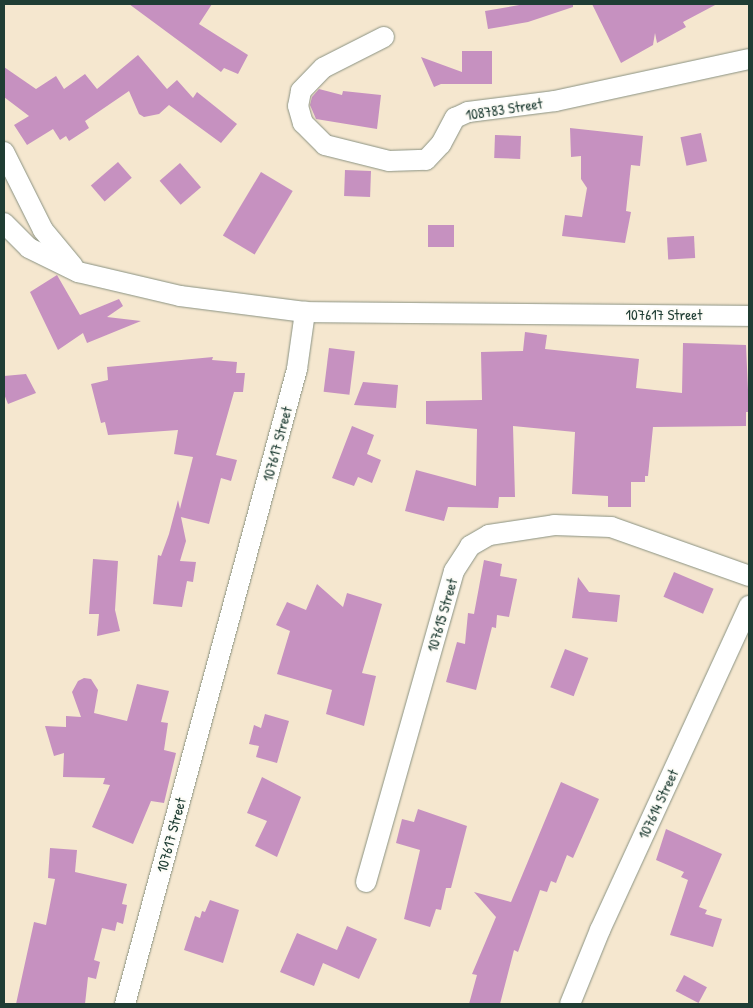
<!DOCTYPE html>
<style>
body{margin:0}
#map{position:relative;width:753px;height:1008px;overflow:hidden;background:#f5e7cf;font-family:"Patrick Hand",sans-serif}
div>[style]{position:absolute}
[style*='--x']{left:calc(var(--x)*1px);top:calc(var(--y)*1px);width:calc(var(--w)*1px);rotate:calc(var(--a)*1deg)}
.building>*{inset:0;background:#c691c0;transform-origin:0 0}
.roads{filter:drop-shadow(0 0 1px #8a9282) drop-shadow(0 0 1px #8a9282)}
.street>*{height:20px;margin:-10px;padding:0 10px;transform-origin:10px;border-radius:10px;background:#fff}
span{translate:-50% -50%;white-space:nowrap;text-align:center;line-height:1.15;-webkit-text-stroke:4px #fdfcf7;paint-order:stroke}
.street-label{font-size:15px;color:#1f3d34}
.frame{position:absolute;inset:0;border:5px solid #1f3d34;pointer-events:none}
</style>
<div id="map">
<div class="building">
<div style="clip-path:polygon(129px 4px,212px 4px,199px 24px,248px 55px,238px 74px,224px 68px,221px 72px)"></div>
<div style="clip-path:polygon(525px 4px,573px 4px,573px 7px,528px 22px,488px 29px,485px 11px)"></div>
<div style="clip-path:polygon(592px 4px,717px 4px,683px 22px,686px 27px,657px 43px,655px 33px,653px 45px,621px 63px)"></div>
<div style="clip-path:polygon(462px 51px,492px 51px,492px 84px,441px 84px,434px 87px,421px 57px,462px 72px)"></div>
<div style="clip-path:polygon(138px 55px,167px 89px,177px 80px,193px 98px,197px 92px,237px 124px,221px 143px,169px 105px,159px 114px,144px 117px,139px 114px,129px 91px,85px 121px,89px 128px,69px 141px,66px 136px,60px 140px,53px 129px,27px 145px,14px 125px,29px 116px,4px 97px,4px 67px,36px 89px,56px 76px,64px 89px,85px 74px,97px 89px)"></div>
<div style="clip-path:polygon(319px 89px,342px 95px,343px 91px,381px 95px,377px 129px,316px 119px,310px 105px,312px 97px)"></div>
<div style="clip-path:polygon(570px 128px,643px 136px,640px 166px,631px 165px,626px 211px,631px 212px,625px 243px,562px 236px,565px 215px,582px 217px,587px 188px,581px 179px,581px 156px,571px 157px)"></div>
<div style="left:701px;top:133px;width:29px;height:21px;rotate:78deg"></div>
<div style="left:495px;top:135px;width:26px;height:23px;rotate:2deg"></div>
<div style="left:118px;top:162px;width:21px;height:36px;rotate:49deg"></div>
<div style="left:180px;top:163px;width:32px;height:27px;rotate:49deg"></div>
<div style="left:345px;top:170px;width:26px;height:26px;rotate:2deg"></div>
<div style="left:261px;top:172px;width:37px;height:74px;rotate:31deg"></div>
<div style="left:428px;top:225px;width:26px;height:22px"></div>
<div style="left:694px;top:236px;width:22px;height:27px;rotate:87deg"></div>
<div style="clip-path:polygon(57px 275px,80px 315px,119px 299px,123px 306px,107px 317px,141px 321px,87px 343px,83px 333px,58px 350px,30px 292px)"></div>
<div style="clip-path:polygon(525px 332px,547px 335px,545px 349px,639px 359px,636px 388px,682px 393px,683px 343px,746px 345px,749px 412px,746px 412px,746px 426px,653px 427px,648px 476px,645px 476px,645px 482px,631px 482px,631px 507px,608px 507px,608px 496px,572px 494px,575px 432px,513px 426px,515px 497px,499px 497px,498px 508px,448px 507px,444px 521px,405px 511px,416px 470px,476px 486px,477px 429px,426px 424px,426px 401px,482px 400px,481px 352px,523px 351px)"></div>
<div style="left:329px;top:348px;width:26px;height:44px;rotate:7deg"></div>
<div style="clip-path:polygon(213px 357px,212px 360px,237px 362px,236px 373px,245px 373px,243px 392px,234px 392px,216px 455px,237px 460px,231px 481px,221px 478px,209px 524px,181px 517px,186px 541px,180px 561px,196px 562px,193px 582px,187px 581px,182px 607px,153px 604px,158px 555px,161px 556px,169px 534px,178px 500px,180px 509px,193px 457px,174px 454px,178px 430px,108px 435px,105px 422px,101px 423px,91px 384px,108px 380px,107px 367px)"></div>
<div style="clip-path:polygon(26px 374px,36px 393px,8px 404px,4px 394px,4px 376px)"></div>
<div style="clip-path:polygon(363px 382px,398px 385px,396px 408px,354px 405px)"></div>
<div style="clip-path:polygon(352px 426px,374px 435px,367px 454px,381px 460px,372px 483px,358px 477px,354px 486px,332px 478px)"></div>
<div style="clip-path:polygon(93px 559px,118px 561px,115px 610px,120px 631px,97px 636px,99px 614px,89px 614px)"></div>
<div style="clip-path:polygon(484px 560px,502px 564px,500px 576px,517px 579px,509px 617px,497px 615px,496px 628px,492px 627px,476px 690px,446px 682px,457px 642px,465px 644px,468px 613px,474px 614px)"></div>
<div style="left:674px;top:572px;width:43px;height:27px;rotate:23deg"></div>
<div style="clip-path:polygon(578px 577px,589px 592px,620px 595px,617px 622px,572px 618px)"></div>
<div style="clip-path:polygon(317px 584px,343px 607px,347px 593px,382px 604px,362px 673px,376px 676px,364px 726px,326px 714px,332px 690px,277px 674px,290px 631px,276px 625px,287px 602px,306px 610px)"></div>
<div style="left:565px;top:649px;width:25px;height:41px;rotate:21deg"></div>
<div style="clip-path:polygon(84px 678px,91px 679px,98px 690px,94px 713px,127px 721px,137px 684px,169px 691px,161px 722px,168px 723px,164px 750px,176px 753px,164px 803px,151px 801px,133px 844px,92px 827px,110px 785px,103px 784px,105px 778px,63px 777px,64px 753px,54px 756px,45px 726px,66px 727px,66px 716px,81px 717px,72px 692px,78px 681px)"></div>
<div style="clip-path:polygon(265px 714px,289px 721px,277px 763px,256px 757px,259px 746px,249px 744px,254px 725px,261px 728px)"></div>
<div style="clip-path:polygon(262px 777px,301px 797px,277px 857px,255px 846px,267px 821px,247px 813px)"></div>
<div style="clip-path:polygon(561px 782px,599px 799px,573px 858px,567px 855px,556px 883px,551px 881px,547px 892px,540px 890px,518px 952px,514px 950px,500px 1004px,469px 1004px,477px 975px,472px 974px,496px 917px,474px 892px,511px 902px)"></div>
<div style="clip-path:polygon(418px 809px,467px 826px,451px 888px,446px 888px,441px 910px,436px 909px,430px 927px,404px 919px,420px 850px,396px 843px,402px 819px,414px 822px)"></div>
<div style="clip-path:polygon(666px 829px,722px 854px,699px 907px,707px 910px,705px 914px,722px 919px,713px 947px,670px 935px,688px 880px,681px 877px,684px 872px,656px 860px)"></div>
<div style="clip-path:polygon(50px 848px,77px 850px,75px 872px,127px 884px,122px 904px,127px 905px,123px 924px,117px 922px,115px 931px,102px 928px,94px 960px,100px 962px,96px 979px,88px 977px,85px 1004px,16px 1004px,34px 922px,46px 925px,55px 879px,48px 878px)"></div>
<div style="clip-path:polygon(210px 900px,239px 910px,223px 963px,184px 950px,195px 916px,200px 918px,202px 911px,205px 912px)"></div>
<div style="clip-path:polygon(347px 926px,377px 939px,359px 979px,323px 963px,314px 986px,280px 972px,297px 933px,337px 950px)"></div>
<div style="left:684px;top:975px;width:26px;height:18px;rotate:28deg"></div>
</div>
<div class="roads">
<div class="street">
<div style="--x:384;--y:37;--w:68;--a:153.1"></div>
<div style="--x:323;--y:68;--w:32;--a:134"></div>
<div style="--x:301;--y:91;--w:15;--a:101"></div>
<div style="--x:298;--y:106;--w:18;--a:74"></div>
<div style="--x:303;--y:123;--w:31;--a:45"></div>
<div style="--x:325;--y:145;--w:66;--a:14"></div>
<div style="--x:389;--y:161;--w:37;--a:-2"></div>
<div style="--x:426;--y:160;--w:22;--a:-47"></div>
<div style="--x:441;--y:144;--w:30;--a:-62"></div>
<div style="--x:455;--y:118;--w:14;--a:-25"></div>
<div style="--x:468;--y:112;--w:88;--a:-7.2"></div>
<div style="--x:555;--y:101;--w:198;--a:-12.2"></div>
<div style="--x:4;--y:152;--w:87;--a:63.4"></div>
<div style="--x:43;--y:230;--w:47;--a:50.2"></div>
<div style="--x:4;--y:223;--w:35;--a:45"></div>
<div style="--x:29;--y:248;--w:55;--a:26.1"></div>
<div style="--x:78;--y:272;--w:105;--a:13.2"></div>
<div style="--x:180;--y:296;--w:126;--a:7.3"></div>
<div style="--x:366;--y:882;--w:323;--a:-74.2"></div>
<div style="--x:454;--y:571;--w:30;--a:-57"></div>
<div style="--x:470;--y:546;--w:22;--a:-30"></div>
<div style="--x:489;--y:535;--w:66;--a:-8.7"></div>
<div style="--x:554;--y:525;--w:57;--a:2"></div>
<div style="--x:611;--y:527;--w:146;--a:19.5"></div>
<div style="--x:125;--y:1004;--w:658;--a:-74.84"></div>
<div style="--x:297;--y:369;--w:58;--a:-82"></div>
<div style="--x:305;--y:312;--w:444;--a:0.5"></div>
<div style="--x:570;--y:1004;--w:80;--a:-67.9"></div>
<div style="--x:600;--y:930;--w:357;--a:-65.3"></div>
</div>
</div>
<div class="street-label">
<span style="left:504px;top:109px;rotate:-9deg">108783 Street</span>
<span style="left:664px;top:315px">107617 Street</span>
<span style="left:277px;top:444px;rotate:-75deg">107617 Street</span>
<span style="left:442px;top:615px;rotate:-74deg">107615 Street</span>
<span style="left:658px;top:804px;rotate:-65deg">107614 Street</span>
<span style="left:171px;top:835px;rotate:-75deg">107617 Street</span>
</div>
<div class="frame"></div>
</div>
